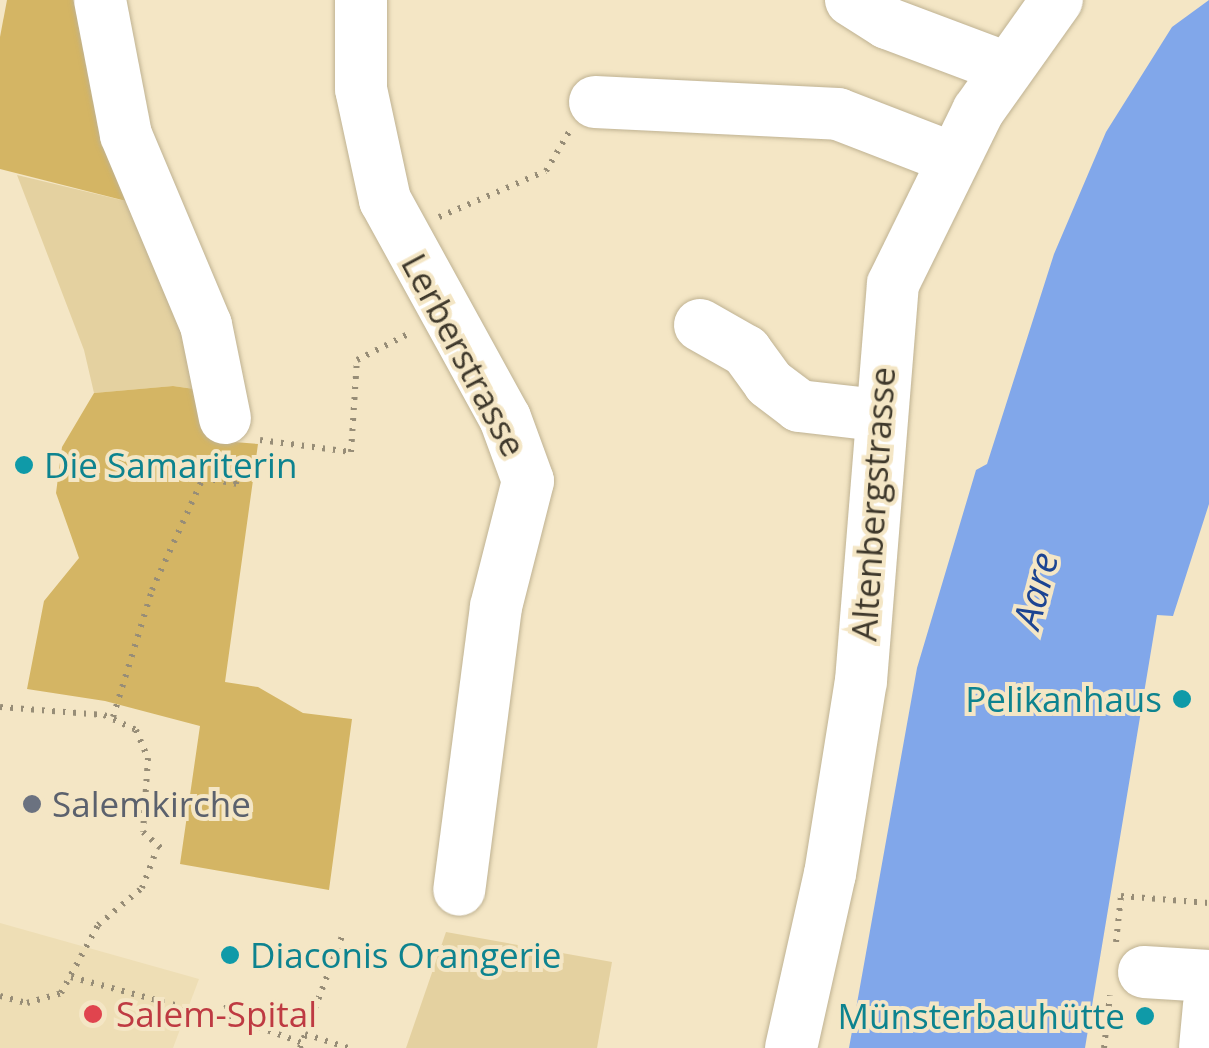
<!DOCTYPE html>
<meta charset="utf-8">
<style>
body{margin:0}
#map{position:relative;width:1209px;height:1048px;overflow:hidden;background:#f4e6c5;font-family:"Open Sans",sans-serif}
div>[style]{position:absolute}
[style*='--x']{left:calc(var(--x)*1px);top:calc(var(--y)*1px);width:calc(var(--w)*1px);rotate:calc(var(--a)*1deg)}
.built>*{inset:0;background:#eedeb5}
.green>*{inset:0;background:#e4d1a0}
.forest>*{inset:0;background:#d4b564}
.water>*{inset:0;background:#81a7ea}
.path>*{height:6px;margin-top:-3px;transform-origin:0;background:repeating-linear-gradient(90deg,#978d77 0 2.5px,transparent 0 10.5px)}
.roads{filter:drop-shadow(0 0 2px #bfb292) drop-shadow(0 0 2px #bfb292)}
.minor>*{height:52px;margin:-26px;padding:0 26px;transform-origin:26px;border-radius:26px;background:#fff}
.dots>*{width:28px;height:28px;translate:-50% -50%;box-sizing:border-box;border:5px solid #f4e6c5;border-radius:50%}
span{translate:-50% -50%;white-space:nowrap;text-align:center;line-height:1.15;-webkit-text-stroke:8px #f4e6c5;paint-order:stroke}
.street-label{font-size:35px;color:#3f392c}
.culture-label{font-size:35px;color:#0d838f}
.left{translate:0 -50%;text-align:left}
.right{translate:-100% -50%;text-align:right}
.worship-label{font-size:35px;color:#5b616d}
.health-label{font-size:35px;color:#be3a42}
.water-label{font-size:38px;color:#1c4492;font-style:italic}
</style>
<div id="map">
<div class="built">
<div style="clip-path:polygon(0 923px,199px 979px,173px 1048px,0 1048px)"></div>
</div>
<div class="green">
<div style="clip-path:polygon(17px 175px,138px 204px,208px 391px,173px 386px,94px 393px,84px 350px)"></div>
<div style="clip-path:polygon(446px 932px,612px 962px,597px 1048px,406px 1048px)"></div>
</div>
<div class="forest">
<div style="clip-path:polygon(7px 0,87px 0,138px 204px,0 169px,0 37px)"></div>
<div style="clip-path:polygon(173px 386px,208px 391px,234px 442px,258px 444px,225px 682px,258px 687px,303px 713px,352px 719px,329px 890px,180px 864px,200px 726px,105px 701px,27px 689px,44px 601px,79px 558px,56px 493px,62px 447px,94px 393px)"></div>
</div>
<div class="water">
<div style="clip-path:polygon(1209px 0,1209px 504px,1173px 616px,1157px 615px,1085px 1048px,849px 1048px,917px 668px,976px 470px,987px 464px,1054px 254px,1106px 132px,1172px 27px)"></div>
</div>
<div class="path">
<div style="--x:439;--y:217;--w:116;--a:-23.3"></div>
<div style="--x:546;--y:171;--w:45;--a:-59.5"></div>
<div style="--x:260;--y:440;--w:92;--a:7.5"></div>
<div style="--x:351;--y:452;--w:92;--a:-86.3"></div>
<div style="--x:357;--y:360;--w:59;--a:-27"></div>
<div style="--x:0;--y:707;--w:104;--a:4.4"></div>
<div style="--x:104;--y:715;--w:35;--a:25"></div>
<div style="--x:136;--y:730;--w:30;--a:67"></div>
<div style="--x:148;--y:758;--w:74;--a:93.9"></div>
<div style="--x:143;--y:832;--w:30;--a:42"></div>
<div style="--x:113;--y:717;--w:133;--a:-72.9"></div>
<div style="--x:152;--y:590;--w:123;--a:-65.5"></div>
<div style="--x:203;--y:478;--w:34;--a:10"></div>
<div style="--x:236;--y:484;--w:26;--a:-86"></div>
<div style="--x:1116;--y:942;--w:46;--a:-83.8"></div>
<div style="--x:1121;--y:896;--w:88;--a:4.5"></div>
<div style="--x:71;--y:977;--w:157;--a:15.1"></div>
<div style="--x:223;--y:1018;--w:13;--a:-72"></div>
<div style="--x:0;--y:996;--w:28;--a:15"></div>
<div style="--x:27;--y:1003;--w:35;--a:-16"></div>
<div style="--x:61;--y:993;--w:77;--a:-61.4"></div>
<div style="--x:98;--y:925;--w:57;--a:-40.1"></div>
<div style="--x:142;--y:888;--w:42;--a:-69"></div>
<div style="--x:227;--y:1006;--w:10;--a:79"></div>
<div style="--x:229;--y:1016;--w:78;--a:20.3"></div>
<div style="--x:305;--y:1034;--w:46;--a:17.7"></div>
<div style="--x:300;--y:1048;--w:125;--a:-69.4"></div>
<div style="--x:1104;--y:1048;--w:53;--a:-83.5"></div>
</div>
<div class="roads">
<div class="minor">
<div style="--x:100;--y:0;--w:137;--a:79.1"></div>
<div style="--x:126;--y:135;--w:206;--a:67.2"></div>
<div style="--x:206;--y:325;--w:95;--a:78.5"></div>
<div style="--x:361;--y:0;--w:89;--a:90"></div>
<div style="--x:361;--y:89;--w:114;--a:77.8"></div>
<div style="--x:385;--y:200;--w:249;--a:61.2"></div>
<div style="--x:505;--y:418;--w:67;--a:69.9"></div>
<div style="--x:528;--y:481;--w:130;--a:104.3"></div>
<div style="--x:496;--y:607;--w:285;--a:97.4"></div>
<div style="--x:851;--y:0;--w:43;--a:32.6"></div>
<div style="--x:887;--y:23;--w:125;--a:20.6"></div>
<div style="--x:595;--y:102;--w:243;--a:2.8"></div>
<div style="--x:838;--y:114;--w:122;--a:21.1"></div>
<div style="--x:700;--y:325;--w:53;--a:29.5"></div>
<div style="--x:746;--y:351;--w:39;--a:54"></div>
<div style="--x:769;--y:383;--w:38;--a:37"></div>
<div style="--x:799;--y:406;--w:80;--a:6.5"></div>
<div style="--x:1144;--y:972;--w:65;--a:3.5"></div>
<div style="--x:791;--y:1048;--w:178;--a:-77.4"></div>
<div style="--x:830;--y:874;--w:195;--a:-80.9"></div>
<div style="--x:861;--y:681;--w:398;--a:-85.4"></div>
<div style="--x:893;--y:284;--w:193;--a:-63.8"></div>
<div style="--x:978;--y:111;--w:136;--a:-54.6"></div>
<div style="--x:1205;--y:1048;--w:43;--a:-84.7"></div>
</div>
</div>
<div class="dots">
<div style="left:24px;top:465px;background:#0f9aa8"></div>
<div style="left:1182px;top:699px;background:#0f9aa8"></div>
<div style="left:32px;top:804px;background:#6b7280"></div>
<div style="left:230px;top:955px;background:#0f9aa8"></div>
<div style="left:93px;top:1014px;background:#e0444e"></div>
<div style="left:1145px;top:1016px;background:#0f9aa8"></div>
</div>
<div class="street-label">
<span style="left:464px;top:355px;rotate:62deg">Lerberstrasse</span>
<span style="left:873px;top:504px;rotate:-86deg">Altenbergstrasse</span>
</div>
<div class="culture-label">
<span class="left" style="left:44px;top:465px">Die Samariterin</span>
<span class="right" style="left:1162px;top:699px">Pelikanhaus</span>
<span class="left" style="left:250px;top:955px">Diaconis Orangerie</span>
<span class="right" style="left:1125px;top:1016px">Münsterbauhütte</span>
</div>
<div class="worship-label">
<span class="left" style="left:52px;top:804px">Salemkirche</span>
</div>
<div class="health-label">
<span class="left" style="left:116px;top:1014px">Salem-Spital</span>
</div>
<div class="water-label">
<span style="left:1035px;top:590px;rotate:-75deg">Aare</span>
</div>
</div>
